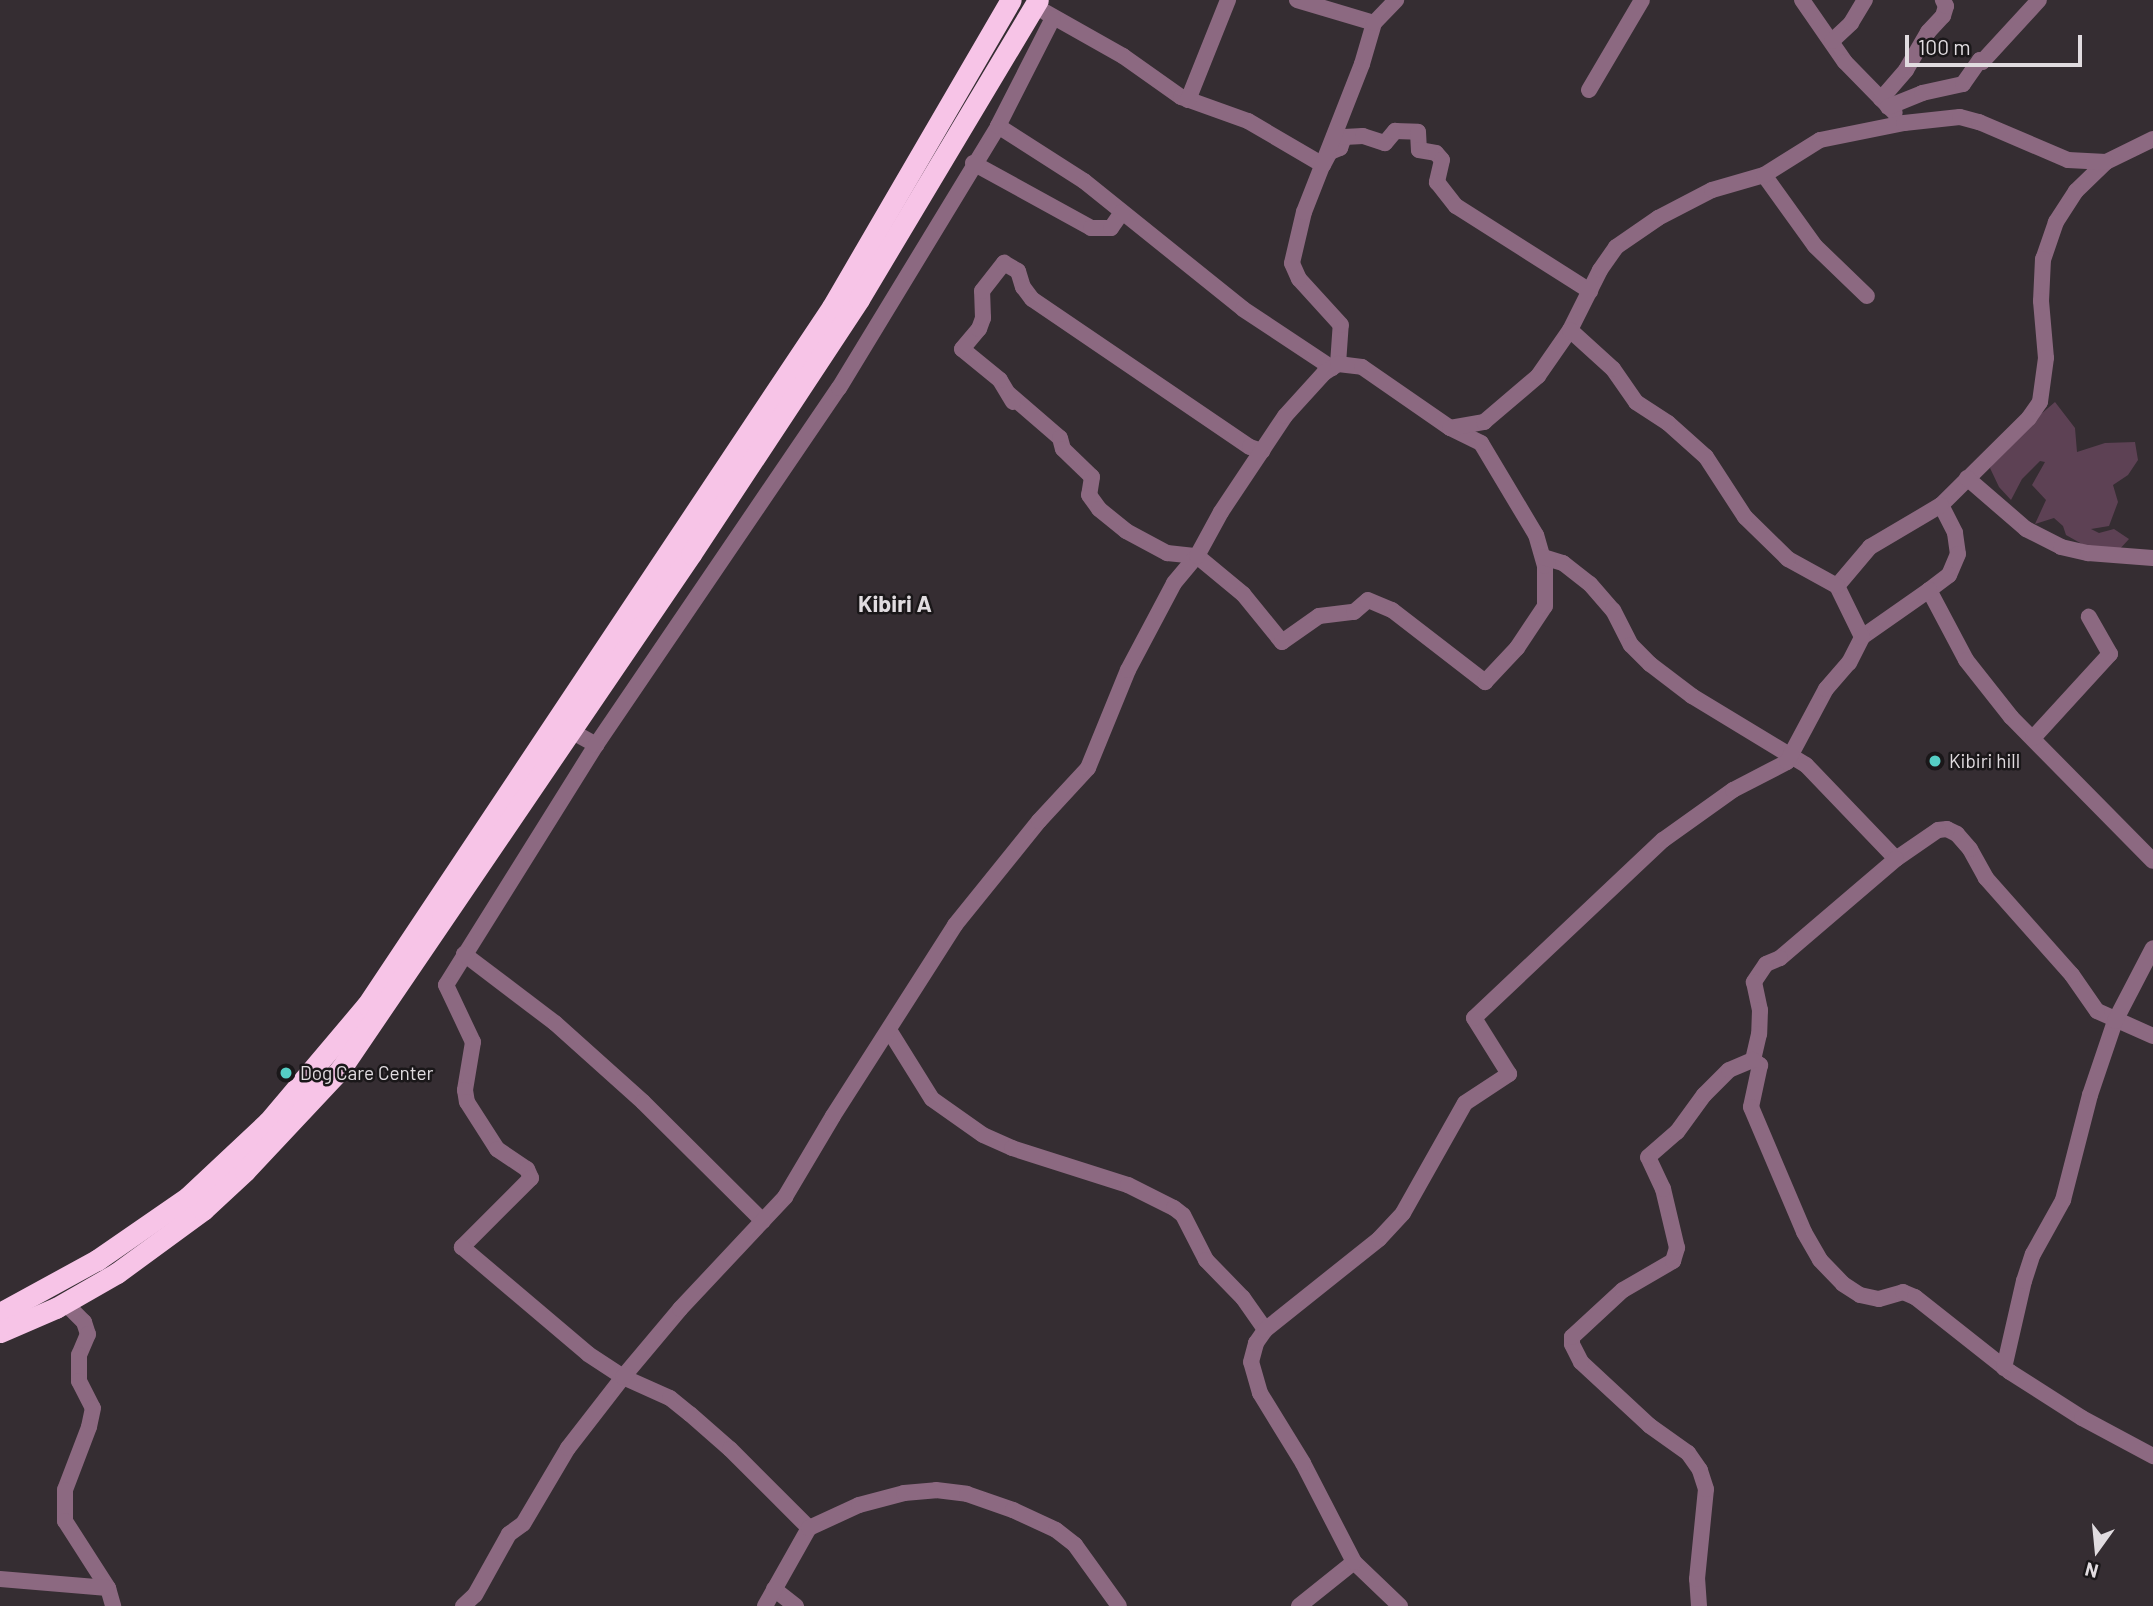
<!DOCTYPE html>
<style>
body{margin:0}
#map{position:relative;width:2153px;height:1606px;overflow:hidden;background:#352d32;font-family:Barlow,sans-serif}
div>[style]{position:absolute}
[style*='--x']{left:calc(var(--x)*1px);top:calc(var(--y)*1px);width:calc(var(--w)*1px);rotate:calc(var(--a)*1deg)}
.green>*{inset:0;background:#5d4154}
.minor>*{height:16px;margin:-8px;padding:0 8px;transform-origin:8px;border-radius:8px;background:#8c6981}
.highway>*{height:21px;margin:-10.5px;padding:0 10.5px;transform-origin:10.5px;border-radius:10.5px;background:#f7c4e7}
.dots>*{width:19px;height:19px;translate:-50% -50%;box-sizing:border-box;border:4px solid #1a1719;border-radius:50%}
span{translate:-50% -50%;white-space:nowrap;text-align:center;line-height:1.15;-webkit-text-stroke:5px #1a1719;paint-order:stroke}
.poi-label{font-size:19px;color:#e1dce0}
.left{translate:0 -50%;text-align:left}
.quarter-label{font-size:23px;color:#e1dce0;font-weight:700}
.north{position:absolute;left:2062px;top:1515px;width:70px;height:70px;-webkit-text-stroke:5px #1a1719;paint-order:stroke;rotate:195deg;font-size:19px;font-weight:700;line-height:28px;text-align:center;color:#e1dce0}
.north::after{content:'';display:block;margin:auto;width:24px;height:32px;background:#e1dce0;clip-path:polygon(50% 0,100% 100%,50% 72%,0 100%)}
.scale{position:absolute;left:1905px;top:35px;width:177px;height:32px;box-sizing:border-box;border:4px solid #e1dce0;border-top:0;padding-left:9px;font-size:21px;line-height:24px;white-space:nowrap;color:#e1dce0;-webkit-text-stroke:5px #1a1719;paint-order:stroke}
</style>
<div id="map">
<div class="green">
<div style="clip-path:polygon(2055px 402px,2075px 428px,2077px 452px,2105px 443px,2135px 442px,2138px 460px,2128px 475px,2113px 485px,2118px 502px,2109px 526px,2091px 529px,2099px 533px,2114px 529px,2129px 539px,2118px 551px,2089px 548px,2066px 535px,2063px 526px,2054px 518px,2035px 524px,2046px 500px,2032px 485px,2045px 462px,2040px 461px,2022px 479px,2011px 500px,1999px 487px,1990px 468px,2006px 444px)"></div>
</div>
<div class="minor">
<div style="--x:1297;--y:0;--w:80;--a:16.6"></div>
<div style="--x:1802;--y:0;--w:75;--a:55.3"></div>
<div style="--x:1845;--y:62;--w:71;--a:45.6"></div>
<div style="--x:1045;--y:12;--w:90;--a:29.4"></div>
<div style="--x:1123;--y:56;--w:71;--a:35.3"></div>
<div style="--x:1181;--y:97;--w:71;--a:19.7"></div>
<div style="--x:1248;--y:121;--w:87;--a:30.4"></div>
<div style="--x:1323;--y:165;--w:15;--a:-62"></div>
<div style="--x:1330;--y:152;--w:11;--a:-22"></div>
<div style="--x:1340;--y:148;--w:12;--a:-70"></div>
<div style="--x:1344;--y:137;--w:19;--a:-3"></div>
<div style="--x:1363;--y:136;--w:23;--a:18"></div>
<div style="--x:1385;--y:143;--w:16;--a:-50"></div>
<div style="--x:1395;--y:131;--w:23;--a:2"></div>
<div style="--x:1418;--y:132;--w:18;--a:87"></div>
<div style="--x:1419;--y:150;--w:17;--a:10"></div>
<div style="--x:1436;--y:153;--w:9;--a:49"></div>
<div style="--x:1442;--y:160;--w:23;--a:103"></div>
<div style="--x:1437;--y:182;--w:31;--a:52"></div>
<div style="--x:1456;--y:206;--w:159;--a:32.4"></div>
<div style="--x:1832;--y:41;--w:26;--a:-43"></div>
<div style="--x:1851;--y:23;--w:27;--a:-59"></div>
<div style="--x:1589;--y:90;--w:104;--a:-59.5"></div>
<div style="--x:1881;--y:99;--w:38;--a:-49"></div>
<div style="--x:1906;--y:70;--w:44;--a:-59.9"></div>
<div style="--x:1928;--y:32;--w:22;--a:-47"></div>
<div style="--x:1943;--y:16;--w:10;--a:-73"></div>
<div style="--x:1946;--y:6;--w:7;--a:-117"></div>
<div style="--x:1188;--y:100;--w:108;--a:-68.2"></div>
<div style="--x:1888;--y:107;--w:37;--a:-22"></div>
<div style="--x:1922;--y:93;--w:42;--a:-12.4"></div>
<div style="--x:1963;--y:84;--w:29;--a:-55"></div>
<div style="--x:1980;--y:60;--w:3;--a:45"></div>
<div style="--x:1982;--y:62;--w:84;--a:-47.4"></div>
<div style="--x:998;--y:126;--w:102;--a:32.6"></div>
<div style="--x:1084;--y:181;--w:204;--a:38.8"></div>
<div style="--x:1243;--y:309;--w:107;--a:33.5"></div>
<div style="--x:2153;--y:139;--w:52;--a:153.9"></div>
<div style="--x:2106;--y:162;--w:42;--a:136"></div>
<div style="--x:2076;--y:191;--w:37;--a:123"></div>
<div style="--x:2056;--y:222;--w:39;--a:109"></div>
<div style="--x:2043;--y:259;--w:42;--a:92.7"></div>
<div style="--x:2041;--y:301;--w:57;--a:85"></div>
<div style="--x:2046;--y:358;--w:44;--a:97.8"></div>
<div style="--x:2040;--y:402;--w:19;--a:125"></div>
<div style="--x:2029;--y:418;--w:124;--a:135.3"></div>
<div style="--x:1941;--y:505;--w:31;--a:63"></div>
<div style="--x:1955;--y:533;--w:21;--a:82"></div>
<div style="--x:1958;--y:554;--w:23;--a:113"></div>
<div style="--x:1949;--y:575;--w:25;--a:143"></div>
<div style="--x:1929;--y:590;--w:79;--a:62.1"></div>
<div style="--x:1966;--y:660;--w:73;--a:51.7"></div>
<div style="--x:2011;--y:717;--w:202;--a:45.4"></div>
<div style="--x:973;--y:163;--w:135;--a:28.8"></div>
<div style="--x:1091;--y:228;--w:20;--a:0"></div>
<div style="--x:1111;--y:228;--w:19;--a:-55"></div>
<div style="--x:1764;--y:175;--w:87;--a:54.3"></div>
<div style="--x:1815;--y:246;--w:72;--a:43.9"></div>
<div style="--x:1338;--y:364;--w:39;--a:-86"></div>
<div style="--x:1341;--y:325;--w:62;--a:-132.4"></div>
<div style="--x:1299;--y:279;--w:17;--a:-114"></div>
<div style="--x:1292;--y:263;--w:52;--a:-76.8"></div>
<div style="--x:1304;--y:212;--w:159;--a:-68.6"></div>
<div style="--x:1362;--y:64;--w:43;--a:-73.7"></div>
<div style="--x:1374;--y:23;--w:32;--a:-46"></div>
<div style="--x:1009;--y:394;--w:67;--a:40.8"></div>
<div style="--x:1060;--y:438;--w:11;--a:75"></div>
<div style="--x:1063;--y:449;--w:40;--a:44"></div>
<div style="--x:1092;--y:477;--w:18;--a:99"></div>
<div style="--x:1089;--y:495;--w:17;--a:54"></div>
<div style="--x:1099;--y:509;--w:35;--a:39"></div>
<div style="--x:1126;--y:531;--w:47;--a:28.2"></div>
<div style="--x:1167;--y:553;--w:30;--a:6"></div>
<div style="--x:1197;--y:556;--w:60;--a:39.6"></div>
<div style="--x:1243;--y:594;--w:62;--a:50.9"></div>
<div style="--x:1282;--y:642;--w:45;--a:-35.1"></div>
<div style="--x:1319;--y:616;--w:35;--a:-7"></div>
<div style="--x:1354;--y:612;--w:18;--a:-41"></div>
<div style="--x:1368;--y:600;--w:26;--a:23"></div>
<div style="--x:1392;--y:610;--w:118;--a:37.7"></div>
<div style="--x:1485;--y:682;--w:47;--a:-46.7"></div>
<div style="--x:1517;--y:648;--w:50;--a:-56.3"></div>
<div style="--x:1545;--y:606;--w:40;--a:-90"></div>
<div style="--x:1545;--y:566;--w:32;--a:-106"></div>
<div style="--x:1536;--y:535;--w:107;--a:-120.9"></div>
<div style="--x:1481;--y:443;--w:34;--a:-154"></div>
<div style="--x:1013;--y:402;--w:26;--a:-121"></div>
<div style="--x:1000;--y:380;--w:49;--a:-140.8"></div>
<div style="--x:962;--y:349;--w:26;--a:-50"></div>
<div style="--x:979;--y:329;--w:12;--a:-70"></div>
<div style="--x:983;--y:318;--w:27;--a:-92"></div>
<div style="--x:982;--y:291;--w:36;--a:-52"></div>
<div style="--x:1004;--y:263;--w:16;--a:30"></div>
<div style="--x:1018;--y:271;--w:17;--a:73"></div>
<div style="--x:1023;--y:287;--w:15;--a:53"></div>
<div style="--x:1032;--y:299;--w:263;--a:34.2"></div>
<div style="--x:1250;--y:447;--w:13;--a:18"></div>
<div style="--x:1967;--y:478;--w:78;--a:40.8"></div>
<div style="--x:2026;--y:529;--w:39;--a:27"></div>
<div style="--x:2061;--y:547;--w:28;--a:13"></div>
<div style="--x:2088;--y:553;--w:65;--a:4.4"></div>
<div style="--x:1543;--y:557;--w:21;--a:17"></div>
<div style="--x:1563;--y:563;--w:34;--a:38"></div>
<div style="--x:1590;--y:584;--w:35;--a:49"></div>
<div style="--x:1613;--y:610;--w:39;--a:63"></div>
<div style="--x:1631;--y:645;--w:27;--a:45"></div>
<div style="--x:1650;--y:664;--w:53;--a:37.3"></div>
<div style="--x:1692;--y:696;--w:133;--a:31.2"></div>
<div style="--x:1806;--y:765;--w:130;--a:46.2"></div>
<div style="--x:1837;--y:586;--w:51;--a:-49.8"></div>
<div style="--x:1870;--y:547;--w:82;--a:-30.6"></div>
<div style="--x:1862;--y:637;--w:82;--a:-35"></div>
<div style="--x:571;--y:731;--w:29;--a:29"></div>
<div style="--x:596;--y:745;--w:283;--a:122"></div>
<div style="--x:446;--y:985;--w:63;--a:64.7"></div>
<div style="--x:473;--y:1042;--w:49;--a:99.5"></div>
<div style="--x:465;--y:1090;--w:12;--a:81"></div>
<div style="--x:467;--y:1102;--w:56;--a:57.4"></div>
<div style="--x:497;--y:1149;--w:36;--a:34"></div>
<div style="--x:527;--y:1169;--w:10;--a:66"></div>
<div style="--x:531;--y:1178;--w:98;--a:135"></div>
<div style="--x:462;--y:1247;--w:165;--a:40.3"></div>
<div style="--x:588;--y:1354;--w:42;--a:33.3"></div>
<div style="--x:623;--y:1377;--w:51;--a:24.1"></div>
<div style="--x:670;--y:1398;--w:26;--a:39"></div>
<div style="--x:690;--y:1414;--w:53;--a:41.2"></div>
<div style="--x:730;--y:1449;--w:112;--a:45"></div>
<div style="--x:2033;--y:738;--w:114;--a:-47.5"></div>
<div style="--x:2110;--y:654;--w:43;--a:-119.6"></div>
<div style="--x:596;--y:745;--w:432;--a:-55.8"></div>
<div style="--x:839;--y:388;--w:306;--a:-58.7"></div>
<div style="--x:998;--y:126;--w:121;--a:-63"></div>
<div style="--x:464;--y:954;--w:114;--a:37.2"></div>
<div style="--x:555;--y:1023;--w:118;--a:41.9"></div>
<div style="--x:643;--y:1102;--w:169;--a:44.8"></div>
<div style="--x:889;--y:1030;--w:81;--a:58.1"></div>
<div style="--x:932;--y:1099;--w:62;--a:35.2"></div>
<div style="--x:983;--y:1135;--w:32;--a:24"></div>
<div style="--x:1012;--y:1148;--w:122;--a:17.7"></div>
<div style="--x:1128;--y:1185;--w:51;--a:26.6"></div>
<div style="--x:1174;--y:1208;--w:11;--a:38"></div>
<div style="--x:1183;--y:1215;--w:51;--a:62.9"></div>
<div style="--x:1206;--y:1260;--w:53;--a:45.8"></div>
<div style="--x:1243;--y:1298;--w:39;--a:55"></div>
<div style="--x:2153;--y:1036;--w:61;--a:-155.9"></div>
<div style="--x:2097;--y:1011;--w:44;--a:-124.8"></div>
<div style="--x:2072;--y:975;--w:130;--a:-131.6"></div>
<div style="--x:1986;--y:878;--w:33;--a:-119"></div>
<div style="--x:1970;--y:849;--w:20;--a:-131"></div>
<div style="--x:1957;--y:834;--w:11;--a:-153"></div>
<div style="--x:1947;--y:829;--w:9;--a:174"></div>
<div style="--x:1938;--y:830;--w:51;--a:145.4"></div>
<div style="--x:1896;--y:859;--w:153;--a:139.5"></div>
<div style="--x:1780;--y:958;--w:15;--a:157"></div>
<div style="--x:1766;--y:964;--w:22;--a:124"></div>
<div style="--x:1754;--y:982;--w:29;--a:78"></div>
<div style="--x:1760;--y:1010;--w:24;--a:92"></div>
<div style="--x:1759;--y:1034;--w:27;--a:103"></div>
<div style="--x:1753;--y:1060;--w:9;--a:36"></div>
<div style="--x:1760;--y:1065;--w:43;--a:102.1"></div>
<div style="--x:1751;--y:1107;--w:136;--a:67"></div>
<div style="--x:1804;--y:1232;--w:32;--a:60"></div>
<div style="--x:1820;--y:1260;--w:33;--a:46"></div>
<div style="--x:1843;--y:1284;--w:20;--a:33"></div>
<div style="--x:1860;--y:1295;--w:19;--a:12"></div>
<div style="--x:1879;--y:1299;--w:25;--a:-16"></div>
<div style="--x:1903;--y:1292;--w:13;--a:23"></div>
<div style="--x:1915;--y:1297;--w:121;--a:38.3"></div>
<div style="--x:2010;--y:1372;--w:85;--a:32.6"></div>
<div style="--x:2082;--y:1418;--w:81;--a:28.2"></div>
<div style="--x:65;--y:1303;--w:27;--a:45"></div>
<div style="--x:84;--y:1322;--w:13;--a:72"></div>
<div style="--x:88;--y:1334;--w:23;--a:113"></div>
<div style="--x:79;--y:1355;--w:26;--a:90"></div>
<div style="--x:79;--y:1381;--w:30;--a:63"></div>
<div style="--x:93;--y:1408;--w:19;--a:102"></div>
<div style="--x:89;--y:1427;--w:67;--a:110.9"></div>
<div style="--x:65;--y:1490;--w:31;--a:90"></div>
<div style="--x:65;--y:1521;--w:80;--a:57.3"></div>
<div style="--x:108;--y:1588;--w:19;--a:74"></div>
<div style="--x:2004;--y:1368;--w:89;--a:-77.1"></div>
<div style="--x:2024;--y:1281;--w:28;--a:-72"></div>
<div style="--x:2033;--y:1254;--w:62;--a:-60.9"></div>
<div style="--x:2063;--y:1200;--w:108;--a:-75.6"></div>
<div style="--x:2090;--y:1095;--w:78;--a:-71.3"></div>
<div style="--x:2115;--y:1021;--w:82;--a:-62.5"></div>
<div style="--x:0;--y:1579;--w:108;--a:4.8"></div>
<div style="--x:774;--y:1589;--w:28;--a:38"></div>
<div style="--x:463;--y:1606;--w:16;--a:-43"></div>
<div style="--x:475;--y:1595;--w:70;--a:-60.9"></div>
<div style="--x:509;--y:1534;--w:17;--a:-36"></div>
<div style="--x:523;--y:1524;--w:88;--a:-59.4"></div>
<div style="--x:568;--y:1448;--w:90;--a:-52.2"></div>
<div style="--x:623;--y:1377;--w:89;--a:-50"></div>
<div style="--x:680;--y:1309;--w:154;--a:-46.8"></div>
<div style="--x:785;--y:1197;--w:94;--a:-59.3"></div>
<div style="--x:833;--y:1116;--w:227;--a:-57.4"></div>
<div style="--x:955;--y:925;--w:134;--a:-51.1"></div>
<div style="--x:1039;--y:821;--w:72;--a:-47.2"></div>
<div style="--x:1088;--y:768;--w:106;--a:-67.8"></div>
<div style="--x:1128;--y:670;--w:98;--a:-62.1"></div>
<div style="--x:1174;--y:583;--w:35;--a:-50"></div>
<div style="--x:1197;--y:556;--w:50;--a:-61.4"></div>
<div style="--x:1221;--y:512;--w:115;--a:-56.3"></div>
<div style="--x:1285;--y:416;--w:58;--a:-47.8"></div>
<div style="--x:1324;--y:373;--w:17;--a:-33"></div>
<div style="--x:1338;--y:364;--w:24;--a:7"></div>
<div style="--x:1362;--y:367;--w:107;--a:34.7"></div>
<div style="--x:1450;--y:428;--w:35;--a:-10"></div>
<div style="--x:1484;--y:422;--w:71;--a:-40.4"></div>
<div style="--x:1538;--y:376;--w:56;--a:-55.2"></div>
<div style="--x:1570;--y:330;--w:67;--a:-63.4"></div>
<div style="--x:1600;--y:270;--w:28;--a:-55"></div>
<div style="--x:1616;--y:247;--w:51;--a:-34.6"></div>
<div style="--x:1658;--y:218;--w:61;--a:-27.4"></div>
<div style="--x:1712;--y:190;--w:54;--a:-16.1"></div>
<div style="--x:1764;--y:175;--w:66;--a:-32"></div>
<div style="--x:1820;--y:140;--w:86;--a:-11.4"></div>
<div style="--x:1904;--y:123;--w:56;--a:-6.1"></div>
<div style="--x:1960;--y:117;--w:20;--a:15"></div>
<div style="--x:1979;--y:122;--w:97;--a:23.1"></div>
<div style="--x:2068;--y:160;--w:38;--a:3"></div>
<div style="--x:765;--y:1606;--w:90;--a:-60.6"></div>
<div style="--x:809;--y:1528;--w:55;--a:-24.7"></div>
<div style="--x:859;--y:1505;--w:47;--a:-14.9"></div>
<div style="--x:904;--y:1493;--w:32;--a:-5"></div>
<div style="--x:936;--y:1490;--w:31;--a:7"></div>
<div style="--x:967;--y:1494;--w:49;--a:19.2"></div>
<div style="--x:1013;--y:1510;--w:47;--a:24.9"></div>
<div style="--x:1056;--y:1530;--w:24;--a:38"></div>
<div style="--x:1075;--y:1545;--w:75;--a:54.2"></div>
<div style="--x:1299;--y:1606;--w:70;--a:-38.7"></div>
<div style="--x:1400;--y:1606;--w:64;--a:-136.3"></div>
<div style="--x:1354;--y:1562;--w:111;--a:-117.3"></div>
<div style="--x:1303;--y:1463;--w:82;--a:-121.6"></div>
<div style="--x:1260;--y:1393;--w:32;--a:-106"></div>
<div style="--x:1251;--y:1362;--w:20;--a:-75"></div>
<div style="--x:1256;--y:1343;--w:16;--a:-55"></div>
<div style="--x:1265;--y:1330;--w:146;--a:-38.6"></div>
<div style="--x:1379;--y:1239;--w:35;--a:-47"></div>
<div style="--x:1403;--y:1213;--w:126;--a:-60.6"></div>
<div style="--x:1465;--y:1103;--w:53;--a:-33.4"></div>
<div style="--x:1509;--y:1074;--w:66;--a:-122"></div>
<div style="--x:1474;--y:1018;--w:260;--a:-43.3"></div>
<div style="--x:1663;--y:840;--w:86;--a:-35.5"></div>
<div style="--x:1733;--y:790;--w:61;--a:-27.4"></div>
<div style="--x:1787;--y:762;--w:83;--a:-61.9"></div>
<div style="--x:1826;--y:689;--w:35;--a:-49"></div>
<div style="--x:1849;--y:663;--w:29;--a:-63"></div>
<div style="--x:1862;--y:637;--w:57;--a:-116.1"></div>
<div style="--x:1837;--y:586;--w:56;--a:-151.1"></div>
<div style="--x:1788;--y:559;--w:60;--a:-135.7"></div>
<div style="--x:1745;--y:517;--w:72;--a:-123"></div>
<div style="--x:1706;--y:457;--w:51;--a:-138.2"></div>
<div style="--x:1668;--y:423;--w:38;--a:-147"></div>
<div style="--x:1636;--y:402;--w:40;--a:-124.9"></div>
<div style="--x:1613;--y:369;--w:58;--a:-137.8"></div>
<div style="--x:1699;--y:1606;--w:27;--a:-94"></div>
<div style="--x:1697;--y:1579;--w:90;--a:-84.3"></div>
<div style="--x:1706;--y:1489;--w:20;--a:-108"></div>
<div style="--x:1700;--y:1470;--w:21;--a:-125"></div>
<div style="--x:1688;--y:1453;--w:47;--a:-144.6"></div>
<div style="--x:1650;--y:1426;--w:94;--a:-137.2"></div>
<div style="--x:1581;--y:1362;--w:20;--a:-117"></div>
<div style="--x:1572;--y:1344;--w:7;--a:-90"></div>
<div style="--x:1572;--y:1337;--w:69;--a:-42.7"></div>
<div style="--x:1623;--y:1290;--w:58;--a:-30.1"></div>
<div style="--x:1673;--y:1261;--w:14;--a:-73"></div>
<div style="--x:1677;--y:1248;--w:61;--a:-103.3"></div>
<div style="--x:1663;--y:1189;--w:35;--a:-115"></div>
<div style="--x:1648;--y:1157;--w:38;--a:-41"></div>
<div style="--x:1677;--y:1132;--w:46;--a:-53.9"></div>
<div style="--x:1704;--y:1095;--w:35;--a:-45"></div>
<div style="--x:1729;--y:1070;--w:26;--a:-23"></div>
</div>
<div class="highway">
<div style="--x:0;--y:1313;--w:111;--a:-28.7"></div>
<div style="--x:97;--y:1260;--w:111;--a:-34.7"></div>
<div style="--x:188;--y:1197;--w:110;--a:-43.2"></div>
<div style="--x:268;--y:1122;--w:153;--a:-49.8"></div>
<div style="--x:367;--y:1005;--w:839;--a:-56.33"></div>
<div style="--x:832;--y:307;--w:355;--a:-59.8"></div>
<div style="--x:0;--y:1332;--w:61;--a:-23.2"></div>
<div style="--x:56;--y:1308;--w:70;--a:-29.8"></div>
<div style="--x:117;--y:1273;--w:107;--a:-36.2"></div>
<div style="--x:203;--y:1210;--w:57;--a:-42.9"></div>
<div style="--x:245;--y:1171;--w:139;--a:-46.8"></div>
<div style="--x:340;--y:1070;--w:624;--a:-55.78"></div>
<div style="--x:691;--y:554;--w:305;--a:-56.6"></div>
<div style="--x:859;--y:299;--w:348;--a:-59.1"></div>
</div>
<div class="dots">
<div style="left:1935px;top:761px;background:#55cec5"></div>
<div style="left:286px;top:1073px;background:#55cec5"></div>
</div>
<div class="poi-label">
<span class="left" style="left:1949px;top:761px">Kibiri hill</span>
<span class="left" style="left:300px;top:1073px">Dog Care Center</span>
</div>
<div class="quarter-label">
<span style="left:895px;top:603px">Kibiri A</span>
</div>
<div class="north">N</div>
<div class="scale">100 m</div>
</div>
